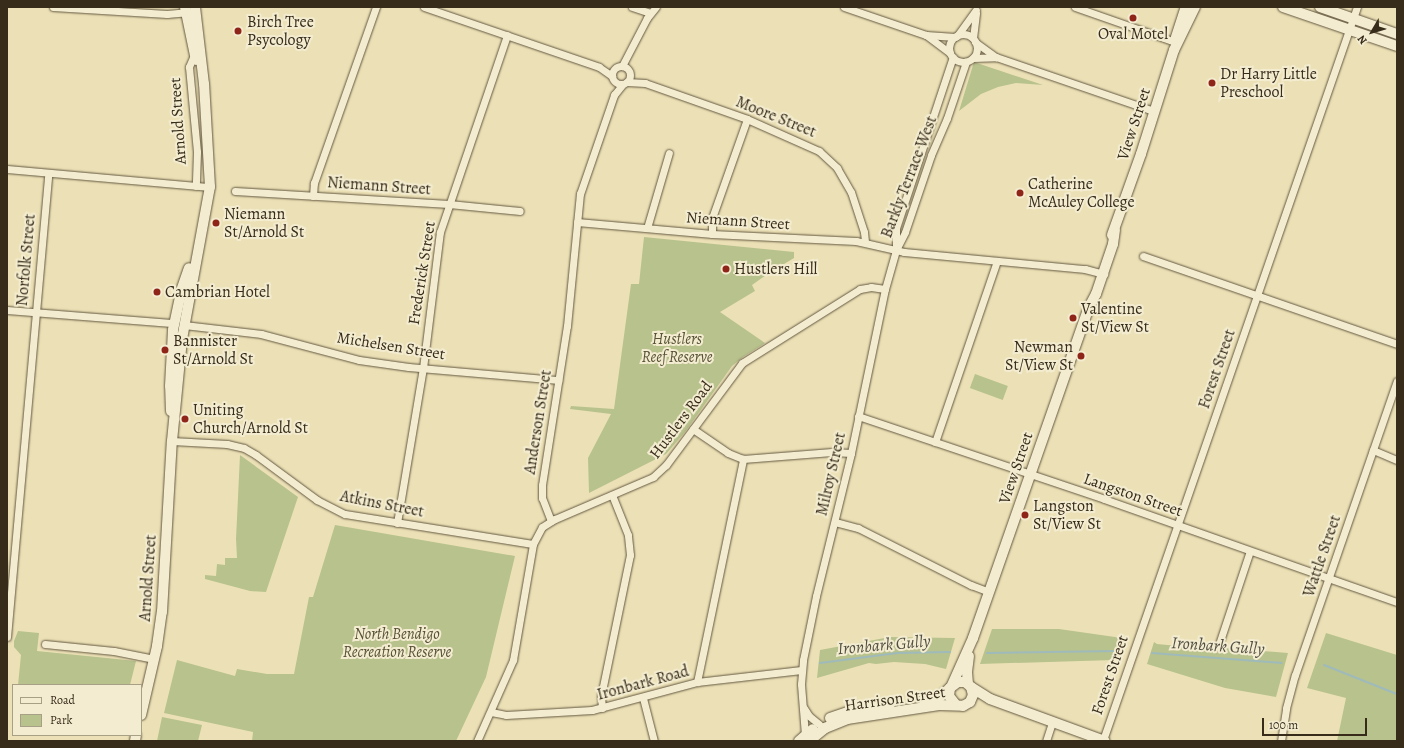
<!DOCTYPE html>
<style>
body{margin:0}
#map{position:relative;width:1404px;height:748px;overflow:hidden;background:#ece1b6;font-family:Alegreya,serif}
div>[style]{position:absolute}
[style*='--x']{left:calc(var(--x)*1px);top:calc(var(--y)*1px);width:calc(var(--w)*1px);rotate:calc(var(--a)*1deg)}
.green>*{inset:0;background:#b8c28d;transform-origin:0 0}
.stream>*{height:2px;margin:-1px;padding:0 1px;transform-origin:1px;border-radius:1px;background:#9fbaba}
.roads{filter:drop-shadow(0 0 1px #645841) drop-shadow(0 0 1px #645841)}
.street>*{height:7px;margin:-3.5px;padding:0 3.5px;transform-origin:3.5px;border-radius:3.5px;background:#f3ecd0}
.street>.ring{margin:-3.5px;padding:0;box-sizing:content-box;background:none;border:7px solid #f3ecd0;border-radius:50%}
.secondary>*{height:10px;margin:-5px;padding:0 5px;transform-origin:5px;border-radius:5px;background:#f3ecd0}
.dots>*{width:11px;height:11px;translate:-50% -50%;box-sizing:border-box;border:2px solid #f3ecd0;border-radius:50%}
span{translate:-50% -50%;white-space:nowrap;text-align:center;line-height:1.15;-webkit-text-stroke:4px #f3ecd0;paint-order:stroke}
.poi-label{font-size:16px;color:#372b1a}
.left{translate:0 -50%;text-align:left}
.right{translate:-100% -50%;text-align:right}
.street-label{font-size:16px;color:#372b1a}
.park-label{font-size:16px;color:#575137;font-style:italic}
.water-label{font-size:17px;color:#514f42;font-style:italic}
.frame{position:absolute;inset:0;border:8px solid #372b1a;pointer-events:none}
.legend{position:absolute;left:12px;top:684px;width:130px;height:52px;box-sizing:border-box;background:#f3ecd0;border:1px solid #a89f87;margin:0;padding:5px 7px;list-style:none;font-size:12px;color:#372b1a}
.legend li{display:flex;align-items:center;gap:8px;height:20px}
.legend b{width:20px;border:1px solid #a89f87}
.north{position:absolute;left:1352px;top:12px;width:40px;height:40px;-webkit-text-stroke:3px #f3ecd0;paint-order:stroke;rotate:232deg;font-size:11px;font-weight:700;line-height:16px;text-align:center;color:#372b1a}
.north::after{content:'';display:block;margin:auto;width:14px;height:18px;background:#372b1a;clip-path:polygon(50% 0,100% 100%,50% 72%,0 100%)}
.scale{position:absolute;left:1262px;top:718px;width:105px;height:18px;box-sizing:border-box;border:2px solid #372b1a;border-top:0;padding-left:5px;font-size:12px;line-height:14px;white-space:nowrap;color:#372b1a;-webkit-text-stroke:3px #f3ecd0;paint-order:stroke}
</style>
<div id="map">
<div class="green">
<div style="clip-path:polygon(974px 62px,1043px 85px,1016px 83px,998px 87px,981px 94px,959px 111px)"></div>
<div style="clip-path:polygon(644px 237px,794px 252px,794px 258px,769px 273px,752px 285px,755px 291px,720px 312px,765px 343px,743px 357px,732px 366px,685px 432px,666px 454px,589px 493px,588px 458px,611px 414px,570px 409px,571px 406px,614px 409px,631px 284px,639px 284px)"></div>
<div style="left:975px;top:374px;width:35px;height:15px;rotate:20deg"></div>
<div style="clip-path:polygon(240px 455px,298px 497px,266px 592px,250px 591px,205px 579px,205px 575px,216px 576px,217px 564px,225px 565px,225px 558px,237px 558px,236px 539px)"></div>
<div style="clip-path:polygon(335px 525px,515px 556px,486px 677px,456px 741px,252px 741px,253px 732px,164px 713px,177px 660px,235px 676px,237px 669px,267px 674px,294px 674px,309px 597px,313px 597px)"></div>
<div style="clip-path:polygon(992px 629px,1059px 629px,1122px 638px,1114px 660px,980px 664px)"></div>
<div style="clip-path:polygon(18px 631px,39px 633px,37px 651px,136px 661px,130px 685px,18px 685px,21px 655px,14px 647px,14px 641px)"></div>
<div style="clip-path:polygon(1326px 633px,1397px 655px,1397px 741px,1337px 741px,1346px 698px,1307px 688px)"></div>
<div style="clip-path:polygon(890px 637px,955px 638px,946px 669px,925px 664px,894px 662px,876px 664px,869px 663px,817px 678px,820px 650px)"></div>
<div style="clip-path:polygon(1154px 642px,1157px 644px,1211px 649px,1216px 653px,1220px 652px,1224px 648px,1288px 653px,1276px 697px,1225px 688px,1147px 664px)"></div>
<div style="clip-path:polygon(162px 717px,202px 725px,198px 741px,157px 741px)"></div>
</div>
<div class="stream">
<div style="--x:987;--y:653;--w:130;--a:-0.9"></div>
<div style="--x:1152;--y:653;--w:130;--a:4.4"></div>
<div style="--x:820;--y:663;--w:78;--a:-7.4"></div>
<div style="--x:897;--y:653;--w:53;--a:-1.1"></div>
<div style="--x:1324;--y:665;--w:79;--a:21.7"></div>
</div>
<div class="roads">
<div class="street">
<div style="--x:53;--y:7;--w:114;--a:3.5"></div>
<div style="--x:167;--y:14;--w:22;--a:-5"></div>
<div style="--x:424;--y:7;--w:185;--a:18.9"></div>
<div style="--x:599;--y:67;--w:16;--a:35"></div>
<div style="--x:632;--y:7;--w:19;--a:18"></div>
<div style="--x:844;--y:7;--w:87;--a:18.9"></div>
<div style="--x:926;--y:35;--w:29;--a:4"></div>
<div style="--x:1075;--y:7;--w:106;--a:19.3"></div>
<div class="ring" style="left:949px;top:34px;width:21px;height:21px"></div>
<div style="--x:926;--y:35;--w:30;--a:37"></div>
<div style="--x:957;--y:36;--w:32;--a:-54"></div>
<div style="--x:973;--y:38;--w:25;--a:-83"></div>
<div style="--x:975;--y:42;--w:26;--a:36"></div>
<div style="--x:194;--y:55;--w:13;--a:113"></div>
<div style="--x:189;--y:67;--w:85;--a:84.6"></div>
<div style="--x:197;--y:152;--w:34;--a:92"></div>
<div style="--x:973;--y:58;--w:23;--a:-2"></div>
<div style="--x:996;--y:57;--w:167;--a:18.9"></div>
<div style="--x:622;--y:66;--w:54;--a:-62.5"></div>
<div style="--x:647;--y:18;--w:14;--a:-51"></div>
<div class="ring" style="left:612px;top:66px;width:11px;height:11px"></div>
<div style="--x:627;--y:82;--w:18;--a:3"></div>
<div style="--x:645;--y:83;--w:108;--a:19.4"></div>
<div style="--x:747;--y:119;--w:79;--a:24"></div>
<div style="--x:819;--y:151;--w:25;--a:43"></div>
<div style="--x:837;--y:168;--w:28;--a:60"></div>
<div style="--x:851;--y:192;--w:42;--a:72"></div>
<div style="--x:864;--y:232;--w:10;--a:84"></div>
<div style="--x:7;--y:169;--w:204;--a:5.1"></div>
<div style="--x:235;--y:191;--w:214;--a:3.5"></div>
<div style="--x:449;--y:204;--w:71;--a:5.6"></div>
<div style="--x:313;--y:196;--w:13;--a:-86"></div>
<div style="--x:314;--y:183;--w:187;--a:-70.6"></div>
<div style="--x:577;--y:222;--w:136;--a:5.1"></div>
<div style="--x:712;--y:234;--w:144;--a:2.8"></div>
<div style="--x:856;--y:241;--w:49;--a:12.9"></div>
<div style="--x:904;--y:252;--w:182;--a:5.4"></div>
<div style="--x:1085;--y:269;--w:20;--a:15"></div>
<div style="--x:647;--y:228;--w:78;--a:-73.7"></div>
<div style="--x:712;--y:234;--w:16;--a:-90"></div>
<div style="--x:712;--y:218;--w:105;--a:-70.5"></div>
<div style="--x:896;--y:249;--w:21;--a:-90"></div>
<div style="--x:896;--y:228;--w:180;--a:-71.6"></div>
<div style="--x:1143;--y:256;--w:269;--a:19.1"></div>
<div style="--x:7;--y:310;--w:168;--a:4.5"></div>
<div style="--x:184;--y:325;--w:78;--a:6.7"></div>
<div style="--x:261;--y:334;--w:101;--a:14.9"></div>
<div style="--x:359;--y:360;--w:50;--a:8"></div>
<div style="--x:409;--y:367;--w:150;--a:5"></div>
<div style="--x:858;--y:416;--w:260;--a:18.6"></div>
<div style="--x:1104;--y:499;--w:311;--a:19.4"></div>
<div style="--x:693;--y:429;--w:42;--a:34.4"></div>
<div style="--x:728;--y:453;--w:16;--a:22"></div>
<div style="--x:743;--y:459;--w:89;--a:-4.5"></div>
<div style="--x:832;--y:452;--w:19;--a:3"></div>
<div style="--x:172;--y:441;--w:55;--a:3.1"></div>
<div style="--x:227;--y:444;--w:17;--a:13"></div>
<div style="--x:244;--y:448;--w:14;--a:30"></div>
<div style="--x:256;--y:455;--w:76;--a:36.4"></div>
<div style="--x:317;--y:500;--w:31;--a:27"></div>
<div style="--x:345;--y:514;--w:190;--a:9.1"></div>
<div style="--x:935;--y:442;--w:191;--a:-71.1"></div>
<div style="--x:1373;--y:450;--w:26;--a:23"></div>
<div style="--x:551;--y:521;--w:25;--a:-111"></div>
<div style="--x:542;--y:498;--w:13;--a:-90"></div>
<div style="--x:542;--y:485;--w:161;--a:-81.1"></div>
<div style="--x:567;--y:326;--w:133;--a:-84.4"></div>
<div style="--x:580;--y:194;--w:105;--a:-71"></div>
<div style="--x:614;--y:95;--w:14;--a:-51"></div>
<div style="--x:835;--y:522;--w:24;--a:15"></div>
<div style="--x:858;--y:528;--w:127;--a:26.8"></div>
<div style="--x:971;--y:585;--w:19;--a:21"></div>
<div style="--x:397;--y:523;--w:157;--a:-80.5"></div>
<div style="--x:423;--y:368;--w:137;--a:-82.9"></div>
<div style="--x:440;--y:232;--w:208;--a:-71.2"></div>
<div style="--x:7;--y:637;--w:465;--a:-84.9"></div>
<div style="--x:45;--y:644;--w:69;--a:5.8"></div>
<div style="--x:114;--y:651;--w:41;--a:11.3"></div>
<div style="--x:1218;--y:647;--w:101;--a:-71.6"></div>
<div style="--x:697;--y:682;--w:228;--a:-78.3"></div>
<div style="--x:643;--y:698;--w:44;--a:75.7"></div>
<div style="--x:602;--y:708;--w:12;--a:-95"></div>
<div style="--x:601;--y:696;--w:144;--a:-78.4"></div>
<div style="--x:630;--y:555;--w:20;--a:-96"></div>
<div style="--x:628;--y:535;--w:43;--a:-111.8"></div>
<div style="--x:804;--y:708;--w:9;--a:58"></div>
<div style="--x:809;--y:716;--w:13;--a:39"></div>
<div style="--x:491;--y:712;--w:15;--a:11"></div>
<div style="--x:506;--y:715;--w:86;--a:-3.3"></div>
<div style="--x:592;--y:710;--w:109;--a:-14.9"></div>
<div style="--x:697;--y:682;--w:105;--a:-6.6"></div>
<div style="--x:805;--y:735;--w:51;--a:-94.5"></div>
<div style="--x:801;--y:684;--w:24;--a:-85"></div>
<div style="--x:803;--y:660;--w:65;--a:-78.5"></div>
<div style="--x:816;--y:596;--w:147;--a:-76.2"></div>
<div style="--x:851;--y:453;--w:167;--a:-78.3"></div>
<div style="--x:885;--y:289;--w:41;--a:-74.2"></div>
<div style="--x:896;--y:250;--w:20;--a:-63"></div>
<div style="--x:905;--y:232;--w:81;--a:-71.3"></div>
<div style="--x:931;--y:155;--w:40;--a:-66.6"></div>
<div style="--x:947;--y:118;--w:59;--a:-71.3"></div>
<div style="--x:1103;--y:740;--w:776;--a:-70.89"></div>
<div style="--x:477;--y:741;--w:89;--a:-66"></div>
<div style="--x:513;--y:660;--w:118;--a:-80.2"></div>
<div style="--x:533;--y:544;--w:19;--a:-62"></div>
<div style="--x:542;--y:527;--w:15;--a:-32"></div>
<div style="--x:555;--y:519;--w:107;--a:-23.2"></div>
<div style="--x:653;--y:477;--w:18;--a:-43"></div>
<div style="--x:666;--y:465;--w:127;--a:-53.3"></div>
<div style="--x:742;--y:363;--w:139;--a:-32.1"></div>
<div style="--x:860;--y:289;--w:11;--a:-10"></div>
<div style="--x:871;--y:287;--w:14;--a:8"></div>
<div style="--x:1046;--y:741;--w:20;--a:-72"></div>
<div style="--x:1281;--y:741;--w:33;--a:-81"></div>
<div style="--x:1286;--y:708;--w:34;--a:-75"></div>
<div style="--x:1295;--y:675;--w:311;--a:-70.9"></div>
</div>
<div class="secondary">
<div style="--x:185;--y:7;--w:54;--a:78.3"></div>
<div style="--x:1283;--y:7;--w:120;--a:18.9"></div>
<div style="--x:1320;--y:7;--w:82;--a:19.3"></div>
<div style="--x:1175;--y:40;--w:35;--a:-72"></div>
<div style="--x:1112;--y:235;--w:86;--a:-70.3"></div>
<div style="--x:1141;--y:154;--w:109;--a:-72.4"></div>
<div style="--x:1174;--y:50;--w:48;--a:-64"></div>
<div style="--x:171;--y:411;--w:25;--a:-92"></div>
<div style="--x:170;--y:386;--w:56;--a:-86.9"></div>
<div style="--x:173;--y:330;--w:40;--a:-78"></div>
<div style="--x:181;--y:291;--w:24;--a:-71"></div>
<div style="--x:968;--y:684;--w:12;--a:-95"></div>
<div style="--x:967;--y:672;--w:16;--a:-83"></div>
<div style="--x:952;--y:685;--w:51;--a:-65.9"></div>
<div style="--x:973;--y:638;--w:351;--a:-70.7"></div>
<div style="--x:1089;--y:307;--w:15;--a:-62"></div>
<div style="--x:1096;--y:294;--w:53;--a:-71.2"></div>
<div style="--x:1113;--y:244;--w:14;--a:-82"></div>
<div style="--x:971;--y:687;--w:22;--a:32"></div>
<div style="--x:990;--y:699;--w:122;--a:20.1"></div>
<div style="--x:924;--y:700;--w:16;--a:-11"></div>
<div style="--x:940;--y:697;--w:13;--a:-42"></div>
<div style="--x:141;--y:715;--w:71;--a:-76.9"></div>
<div style="--x:157;--y:646;--w:34;--a:-82"></div>
<div style="--x:162;--y:612;--w:171;--a:-86.7"></div>
<div style="--x:172;--y:441;--w:102;--a:-84.4"></div>
<div style="--x:182;--y:339;--w:155;--a:-79.6"></div>
<div style="--x:210;--y:187;--w:103;--a:-93.3"></div>
<div style="--x:204;--y:84;--w:78;--a:-96.7"></div>
<div style="--x:830;--y:718;--w:21;--a:-19"></div>
<div style="--x:850;--y:711;--w:40;--a:-8.5"></div>
<div style="--x:135;--y:741;--w:6;--a:-81"></div>
<div style="--x:799;--y:741;--w:18;--a:-41"></div>
<div style="--x:809;--y:741;--w:21;--a:-39"></div>
<div style="--x:825;--y:728;--w:24;--a:-22"></div>
<div style="--x:847;--y:719;--w:93;--a:-8.7"></div>
<div style="--x:939;--y:705;--w:24;--a:2"></div>
<div style="--x:963;--y:706;--w:8;--a:-30"></div>
<div style="--x:970;--y:702;--w:8;--a:-67"></div>
<div style="--x:973;--y:695;--w:8;--a:-104"></div>
<div style="--x:971;--y:687;--w:8;--a:-140"></div>
<div style="--x:965;--y:682;--w:7;--a:180"></div>
<div style="--x:958;--y:682;--w:10;--a:143"></div>
<div style="--x:950;--y:688;--w:8;--a:97"></div>
<div style="--x:949;--y:696;--w:11;--a:52"></div>
</div>
</div>
<div class="dots">
<div style="left:1133px;top:18px;background:#8f2418"></div>
<div style="left:238px;top:31px;background:#8f2418"></div>
<div style="left:1212px;top:83px;background:#8f2418"></div>
<div style="left:1020px;top:193px;background:#8f2418"></div>
<div style="left:216px;top:223px;background:#8f2418"></div>
<div style="left:726px;top:269px;background:#8f2418"></div>
<div style="left:157px;top:292px;background:#8f2418"></div>
<div style="left:1073px;top:318px;background:#8f2418"></div>
<div style="left:165px;top:350px;background:#8f2418"></div>
<div style="left:1081px;top:356px;background:#8f2418"></div>
<div style="left:185px;top:419px;background:#8f2418"></div>
<div style="left:1025px;top:515px;background:#8f2418"></div>
</div>
<div class="poi-label">
<span class="left" style="left:247px;top:31px">Birch Tree<br>Psycology</span>
<span style="left:1133px;top:34px">Oval Motel</span>
<span class="left" style="left:1220px;top:83px">Dr Harry Little<br>Preschool</span>
<span class="left" style="left:1028px;top:193px">Catherine<br>McAuley College</span>
<span class="left" style="left:224px;top:223px">Niemann<br>St/Arnold St</span>
<span class="left" style="left:734px;top:269px">Hustlers Hill</span>
<span class="left" style="left:165px;top:292px">Cambrian Hotel</span>
<span class="left" style="left:1081px;top:318px">Valentine<br>St/View St</span>
<span class="left" style="left:173px;top:350px">Bannister<br>St/Arnold St</span>
<span class="right" style="left:1073px;top:356px">Newman<br>St/View St</span>
<span class="left" style="left:193px;top:419px">Uniting<br>Church/Arnold St</span>
<span class="left" style="left:1033px;top:515px">Langston<br>St/View St</span>
</div>
<div class="street-label">
<span style="left:776px;top:117px;rotate:22deg">Moore Street</span>
<span style="left:178px;top:121px;rotate:-94deg">Arnold Street</span>
<span style="left:1134px;top:124px;rotate:-72deg">View Street</span>
<span style="left:909px;top:177px;rotate:-69deg">Barkly Terrace West</span>
<span style="left:379px;top:186px;rotate:4deg">Niemann Street</span>
<span style="left:738px;top:221px;rotate:4deg">Niemann Street</span>
<span style="left:26px;top:260px;rotate:-85deg">Norfolk Street</span>
<span style="left:422px;top:273px;rotate:-81deg">Frederick Street</span>
<span style="left:391px;top:346px;rotate:9deg">Michelsen Street</span>
<span style="left:1217px;top:369px;rotate:-71deg">Forest Street</span>
<span style="left:681px;top:420px;rotate:-53deg">Hustlers Road</span>
<span style="left:538px;top:422px;rotate:-81deg">Anderson Street</span>
<span style="left:1016px;top:468px;rotate:-71deg">View Street</span>
<span style="left:831px;top:474px;rotate:-77deg">Milroy Street</span>
<span style="left:1133px;top:495px;rotate:19deg">Langston Street</span>
<span style="left:382px;top:504px;rotate:11deg">Atkins Street</span>
<span style="left:1322px;top:556px;rotate:-71deg">Wattle Street</span>
<span style="left:148px;top:578px;rotate:-86deg">Arnold Street</span>
<span style="left:1110px;top:675px;rotate:-71deg">Forest Street</span>
<span style="left:643px;top:683px;rotate:-15deg">Ironbark Road</span>
<span style="left:895px;top:699px;rotate:-8deg">Harrison Street</span>
</div>
<div class="park-label">
<span style="left:677px;top:348px">Hustlers<br>Reef Reserve</span>
<span style="left:397px;top:643px">North Bendigo<br>Recreation Reserve</span>
</div>
<div class="water-label">
<span style="left:884px;top:645px;rotate:-5deg">Ironbark Gully</span>
<span style="left:1218px;top:646px;rotate:4deg">Ironbark Gully</span>
</div>
<div class="frame"></div>
<ul class="legend">
<li><b style="height:5px;background:#f3ecd0"></b>Road</li>
<li><b style="height:11px;background:#b8c28d"></b>Park</li>
</ul>
<div class="north">N</div>
<div class="scale">100 m</div>
</div>
